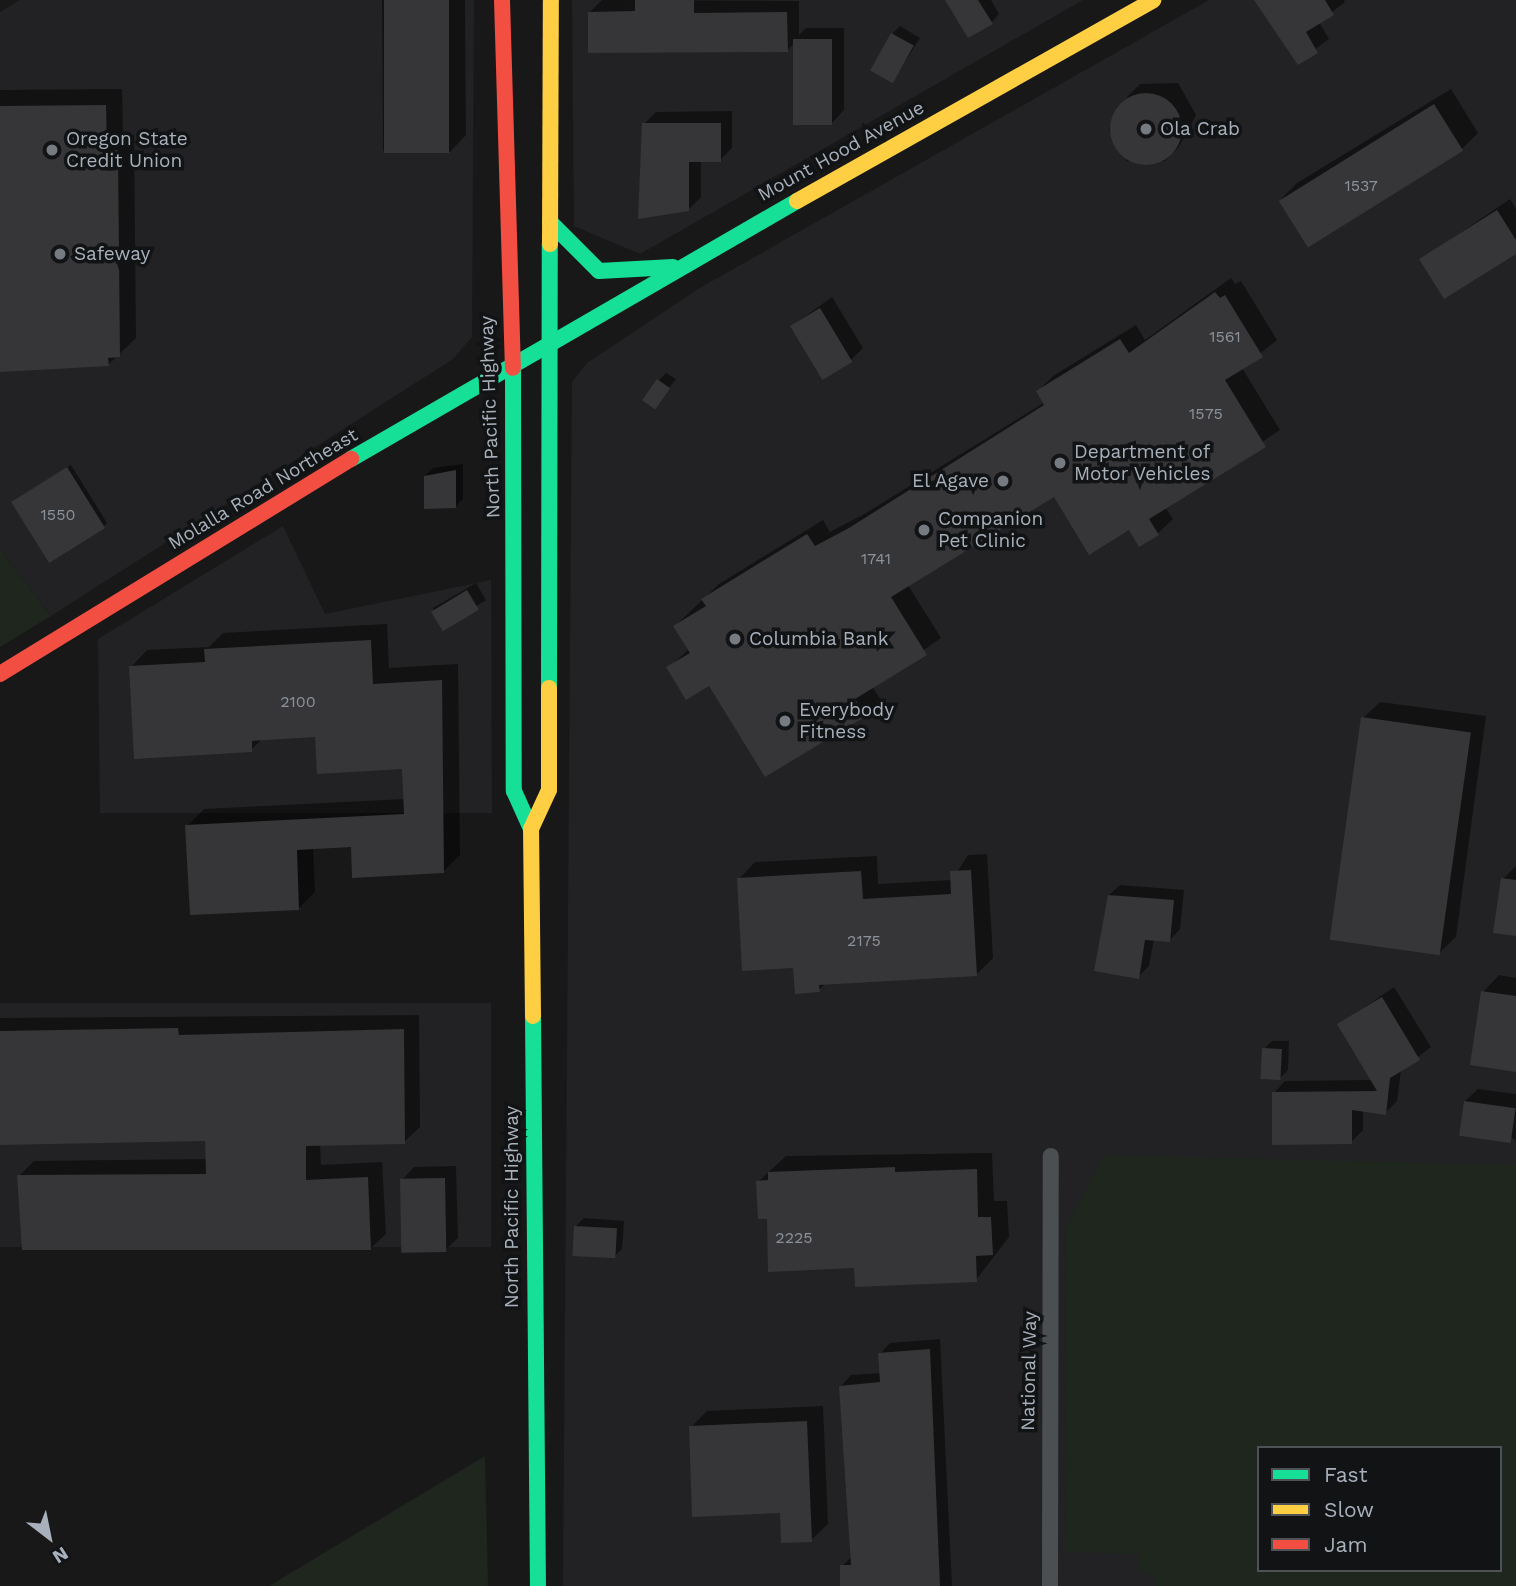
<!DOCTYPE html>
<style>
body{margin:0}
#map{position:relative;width:1516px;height:1586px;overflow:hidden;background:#181819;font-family:"Work Sans",sans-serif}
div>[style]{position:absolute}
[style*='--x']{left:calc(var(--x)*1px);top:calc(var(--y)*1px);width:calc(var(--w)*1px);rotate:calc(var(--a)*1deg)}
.built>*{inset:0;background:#222225;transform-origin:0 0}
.green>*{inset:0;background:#1e261e}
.shadow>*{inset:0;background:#0007;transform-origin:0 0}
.building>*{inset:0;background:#363638;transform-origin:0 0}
.round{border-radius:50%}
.street>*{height:16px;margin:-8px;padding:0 8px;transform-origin:8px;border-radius:8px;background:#4c4f52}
.fast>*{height:16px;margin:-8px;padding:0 8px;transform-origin:8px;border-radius:8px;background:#16e098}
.slow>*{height:16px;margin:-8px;padding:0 8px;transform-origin:8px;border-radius:8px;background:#ffcf43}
.jam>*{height:16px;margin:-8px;padding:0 8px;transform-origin:8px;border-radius:8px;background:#f24e42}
.dots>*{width:19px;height:19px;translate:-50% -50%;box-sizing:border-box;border:4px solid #121315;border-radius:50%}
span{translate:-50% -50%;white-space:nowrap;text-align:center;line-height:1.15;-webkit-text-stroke:7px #121315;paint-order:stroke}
.number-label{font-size:16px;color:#8c929a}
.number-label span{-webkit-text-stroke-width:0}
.poi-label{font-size:19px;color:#a8b1bb}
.left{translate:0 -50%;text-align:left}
.right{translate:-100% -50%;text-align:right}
.street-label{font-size:19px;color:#a8b1bb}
.legend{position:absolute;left:1257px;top:1446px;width:245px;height:126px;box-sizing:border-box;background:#121315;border:2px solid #4e5257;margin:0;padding:9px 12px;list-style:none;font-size:21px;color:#a8b1bb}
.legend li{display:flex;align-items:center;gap:14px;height:35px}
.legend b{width:35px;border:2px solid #4e5257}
.north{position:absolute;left:14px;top:1502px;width:70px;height:70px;-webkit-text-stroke:5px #121315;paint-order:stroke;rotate:148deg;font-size:19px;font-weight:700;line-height:28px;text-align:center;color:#a8b1bb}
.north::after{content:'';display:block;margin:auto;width:24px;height:32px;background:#a8b1bb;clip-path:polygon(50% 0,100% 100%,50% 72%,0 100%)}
</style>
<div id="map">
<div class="built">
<div style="clip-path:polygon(20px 0,474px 0,472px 337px,453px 359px,51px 616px,0 549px,0 12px)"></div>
<div style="clip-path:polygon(572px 0,1083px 0,640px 254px,574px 226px)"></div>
<div style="clip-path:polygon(evenodd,1209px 0,1516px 0,1516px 1586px,563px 1586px,572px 382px,587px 363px,698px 289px,1209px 0,1259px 1448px,1500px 1448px,1500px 1570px,1259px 1570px,1259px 1448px)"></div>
<div style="clip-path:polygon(283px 526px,325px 614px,491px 580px,492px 813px,100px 813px,98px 639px)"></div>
<div style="left:0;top:1003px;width:491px;height:244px"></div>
</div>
<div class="green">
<div style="clip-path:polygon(0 549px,51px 616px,0 647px)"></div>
<div style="clip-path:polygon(evenodd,1104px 1155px,1516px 1165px,1516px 1586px,1156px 1586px,1156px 1574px,1139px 1573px,1140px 1554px,1065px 1552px,1066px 1226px,1104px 1155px,1259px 1448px,1500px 1448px,1500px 1570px,1259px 1570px,1259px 1448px)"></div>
<div style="clip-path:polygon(485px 1456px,488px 1586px,269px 1586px)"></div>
</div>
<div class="shadow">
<div style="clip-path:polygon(382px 0,465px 0,466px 135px,450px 152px,383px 151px)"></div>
<div style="clip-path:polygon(602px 0,799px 1px,799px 35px,806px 28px,844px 28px,844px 110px,832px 123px,794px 43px,787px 51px,590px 12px)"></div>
<div style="clip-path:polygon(947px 0,991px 0,999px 14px,992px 22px)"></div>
<div style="clip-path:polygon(1261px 0,1344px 0,1345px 2px,1319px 22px,1329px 39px,1298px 62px)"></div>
<div style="clip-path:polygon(900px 26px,920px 38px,893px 81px,892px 34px)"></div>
<div style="clip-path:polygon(1178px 83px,1196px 115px,1178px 148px,1165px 161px,1127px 161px,1109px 129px,1128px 96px,1140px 84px)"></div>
<div style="clip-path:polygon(122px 89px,123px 136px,134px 135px,136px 338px,108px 365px,0 370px,0 90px)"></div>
<div style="clip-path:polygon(1451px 89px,1478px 133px,1462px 149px,1281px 199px,1297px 183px)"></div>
<div style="clip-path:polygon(732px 111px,732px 148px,720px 160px,701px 160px,701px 197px,689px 209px,644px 124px,656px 112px)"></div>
<div style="clip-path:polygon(1510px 199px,1516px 209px,1516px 252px,1422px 259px)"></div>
<div style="clip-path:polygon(1231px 278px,1235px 284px,1241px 281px,1277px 340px,1242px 368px,1280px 430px,1165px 507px,1173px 519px,1157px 534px,1055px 495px,908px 585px,941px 638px,872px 686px,880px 699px,865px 714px,710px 683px,668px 668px,689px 649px,675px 626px,719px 584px,823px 520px,830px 532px,866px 513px,1045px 402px,1038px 391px,1053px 376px,1136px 325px,1145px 340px)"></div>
<div style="clip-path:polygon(832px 297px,863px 348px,851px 360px,792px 326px)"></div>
<div style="clip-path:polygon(666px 373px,676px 379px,654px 407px,659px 380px)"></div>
<div style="clip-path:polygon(463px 464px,463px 499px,455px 507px,425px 476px,433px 468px)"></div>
<div style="clip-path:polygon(71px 465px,107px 523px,104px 526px,16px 499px)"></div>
<div style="left:476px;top:583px;width:20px;height:50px;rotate:60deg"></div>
<div style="clip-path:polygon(387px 624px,389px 668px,458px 664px,460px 855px,444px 871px,353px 845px,313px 847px,315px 892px,299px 908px,187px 826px,204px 809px,405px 799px,404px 768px,317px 735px,263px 738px,251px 750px,131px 667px,147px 650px,209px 647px,223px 633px)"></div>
<div style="clip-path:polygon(1380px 702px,1486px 716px,1456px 937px,1439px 953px,1363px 718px)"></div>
<div style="clip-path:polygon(987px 854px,993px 958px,976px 975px,826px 983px,819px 990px,795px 966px,739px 879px,755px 862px,877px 856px,878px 884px,952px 880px,968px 855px)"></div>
<div style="clip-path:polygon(1516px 866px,1516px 935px,1503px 879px)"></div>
<div style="clip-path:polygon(1120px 885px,1184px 890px,1180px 929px,1170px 940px,1154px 939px,1149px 966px,1138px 977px,1109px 895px)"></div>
<div style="clip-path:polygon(1499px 975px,1516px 978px,1516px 1070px,1483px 992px)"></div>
<div style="clip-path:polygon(1394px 987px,1431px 1047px,1401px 1070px,1397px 1101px,1385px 1113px,1363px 1110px,1363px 1130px,1351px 1142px,1274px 1093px,1285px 1081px,1372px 1080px,1339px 1025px)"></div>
<div style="clip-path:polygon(419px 1015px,420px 1127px,404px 1142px,320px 1144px,321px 1165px,382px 1162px,386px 1234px,370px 1249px,19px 1176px,34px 1161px,207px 1159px,207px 1139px,0 1143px,0 1018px)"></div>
<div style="clip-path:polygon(1272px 1041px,1289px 1041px,1288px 1070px,1280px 1078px,1264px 1049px)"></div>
<div style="clip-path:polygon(1478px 1089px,1516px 1094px,1516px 1141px,1465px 1101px)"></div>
<div style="clip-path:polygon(992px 1153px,994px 1201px,1007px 1201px,1009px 1237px,976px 1280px,856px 1266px,768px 1217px,758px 1182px,786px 1156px)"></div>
<div style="clip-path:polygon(456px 1166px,458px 1238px,445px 1250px,402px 1180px,414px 1167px)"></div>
<div style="clip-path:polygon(584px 1218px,624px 1221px,622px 1249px,614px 1257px,576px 1226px)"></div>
<div style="clip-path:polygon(940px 1339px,952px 1586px,842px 1586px,842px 1566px,852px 1556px,841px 1386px,851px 1375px,881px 1373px,880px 1354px,890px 1343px)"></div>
<div style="clip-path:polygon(823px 1406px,828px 1524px,811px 1540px,691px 1427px,707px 1411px)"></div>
</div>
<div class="building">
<div style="left:384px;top:0;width:65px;height:153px"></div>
<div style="clip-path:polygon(635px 0,694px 0,694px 13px,787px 12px,788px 52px,588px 53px,588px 12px,635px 11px)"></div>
<div style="clip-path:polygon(945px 0,978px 0,993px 24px,968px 38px)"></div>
<div style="clip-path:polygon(1254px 0,1325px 0,1334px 15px,1306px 32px,1318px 53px,1298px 65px)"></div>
<div style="left:891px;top:33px;width:26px;height:43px;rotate:29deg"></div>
<div style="left:793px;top:39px;width:39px;height:86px"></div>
<div class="round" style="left:1110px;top:93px;width:72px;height:72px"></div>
<div style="left:1434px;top:104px;width:55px;height:183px;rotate:58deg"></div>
<div style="clip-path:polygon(106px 105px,107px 151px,118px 150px,120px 357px,108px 358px,109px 366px,0 372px,0 106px)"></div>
<div style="clip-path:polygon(642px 123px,721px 123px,721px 162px,689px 162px,689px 211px,638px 219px)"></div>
<div style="clip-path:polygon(1497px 210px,1516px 240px,1516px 254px,1444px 299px,1419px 259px)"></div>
<div style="clip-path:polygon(1215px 292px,1220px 298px,1225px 295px,1263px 357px,1225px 380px,1266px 447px,1149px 519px,1159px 535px,1139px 547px,1129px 530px,1089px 555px,1054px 497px,914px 583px,891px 597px,927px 655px,855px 699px,866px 716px,765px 777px,709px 686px,686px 700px,666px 667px,690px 653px,673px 626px,706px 606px,701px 599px,807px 534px,815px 546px,849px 528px,1044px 405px,1036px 391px,1120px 339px,1129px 353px)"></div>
<div style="left:820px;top:308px;width:63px;height:35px;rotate:59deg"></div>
<div style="left:657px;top:379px;width:16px;height:26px;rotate:35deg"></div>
<div style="left:67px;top:467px;width:72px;height:66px;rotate:58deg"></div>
<div style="clip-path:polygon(456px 470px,456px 508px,424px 509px,424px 476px)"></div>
<div style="left:467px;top:590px;width:23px;height:42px;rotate:59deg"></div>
<div style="clip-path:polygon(371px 640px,373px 684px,442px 680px,444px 873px,352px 878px,351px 847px,297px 850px,299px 910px,190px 915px,185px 825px,404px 814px,402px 769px,317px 774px,315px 737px,252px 741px,252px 752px,134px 759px,129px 666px,205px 662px,204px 649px)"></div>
<div style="left:1361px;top:717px;width:111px;height:225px;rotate:8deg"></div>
<div style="clip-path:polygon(971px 870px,977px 976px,819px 985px,820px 992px,795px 994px,793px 968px,742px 971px,737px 878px,861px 871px,863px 899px,951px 894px,950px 871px)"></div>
<div style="clip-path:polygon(1501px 878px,1516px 880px,1516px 936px,1493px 933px)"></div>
<div style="clip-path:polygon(1108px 895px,1174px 900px,1170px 942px,1145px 940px,1139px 979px,1094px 971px)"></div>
<div style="clip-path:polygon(1481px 991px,1516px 996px,1516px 1072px,1470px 1065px)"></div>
<div style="clip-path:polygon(1382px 997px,1420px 1060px,1390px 1078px,1386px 1115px,1352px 1110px,1352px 1144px,1272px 1145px,1272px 1092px,1377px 1091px,1337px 1024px)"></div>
<div style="clip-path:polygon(178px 1028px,179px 1035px,404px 1029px,405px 1144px,306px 1146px,306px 1180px,368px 1177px,371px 1250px,22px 1250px,17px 1175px,206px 1174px,205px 1141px,0 1145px,0 1031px)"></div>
<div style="left:1262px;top:1048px;width:20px;height:31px;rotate:3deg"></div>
<div style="left:1464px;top:1101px;width:52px;height:35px;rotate:8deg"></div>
<div style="clip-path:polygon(895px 1167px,895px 1172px,977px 1169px,978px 1217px,991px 1217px,993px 1255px,976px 1256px,977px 1282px,855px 1287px,854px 1268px,768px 1272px,767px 1219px,758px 1219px,756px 1181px,768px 1180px,768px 1172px)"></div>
<div style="left:445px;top:1178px;width:74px;height:45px;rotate:89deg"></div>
<div style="left:574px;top:1226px;width:43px;height:30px;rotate:3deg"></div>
<div style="clip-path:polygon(930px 1349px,940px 1586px,840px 1586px,840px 1565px,851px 1565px,839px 1386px,880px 1382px,878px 1353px)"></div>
<div style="clip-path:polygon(807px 1421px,812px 1542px,781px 1543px,780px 1513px,692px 1517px,689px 1426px)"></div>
</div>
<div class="street">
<div style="--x:1050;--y:1586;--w:430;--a:-89.9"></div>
</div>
<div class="fast">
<div style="--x:550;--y:222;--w:69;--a:45"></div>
<div style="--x:599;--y:271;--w:74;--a:-3.1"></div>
<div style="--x:513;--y:368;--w:423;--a:89.9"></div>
<div style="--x:514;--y:791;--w:42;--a:65.9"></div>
<div style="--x:351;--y:459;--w:515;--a:-30.05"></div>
<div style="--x:549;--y:688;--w:444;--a:-89.9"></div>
<div style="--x:533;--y:1016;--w:570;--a:89.5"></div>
</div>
<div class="slow">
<div style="--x:797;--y:201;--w:409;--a:-29.4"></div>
<div style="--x:550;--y:244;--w:244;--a:-89.8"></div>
<div style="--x:533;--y:1016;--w:187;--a:-90.6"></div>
<div style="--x:531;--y:829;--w:43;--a:-65.2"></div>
<div style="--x:549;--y:790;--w:102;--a:-90"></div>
</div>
<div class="jam">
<div style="--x:502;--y:0;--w:368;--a:88.3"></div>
<div style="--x:0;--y:674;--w:412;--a:-31.5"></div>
</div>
<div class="dots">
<div style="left:1146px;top:129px;background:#767b82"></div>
<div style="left:52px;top:150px;background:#767b82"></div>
<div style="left:60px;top:254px;background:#767b82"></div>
<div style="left:1060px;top:463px;background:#767b82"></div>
<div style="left:1003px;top:481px;background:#767b82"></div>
<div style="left:924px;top:530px;background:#767b82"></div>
<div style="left:735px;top:639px;background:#767b82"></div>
<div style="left:785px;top:721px;background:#767b82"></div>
</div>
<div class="number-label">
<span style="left:1361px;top:186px">1537</span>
<span style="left:1225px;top:337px">1561</span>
<span style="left:1206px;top:414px">1575</span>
<span style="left:58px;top:515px">1550</span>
<span style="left:876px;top:559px">1741</span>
<span style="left:298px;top:702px">2100</span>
<span style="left:864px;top:941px">2175</span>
<span style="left:794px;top:1238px">2225</span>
</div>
<div class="poi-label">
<span class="left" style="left:1160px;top:129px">Ola Crab</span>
<span class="left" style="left:66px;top:150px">Oregon State<br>Credit Union</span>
<span class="left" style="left:74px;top:254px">Safeway</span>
<span class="left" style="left:1074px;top:463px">Department of<br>Motor Vehicles</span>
<span class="right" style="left:989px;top:481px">El Agave</span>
<span class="left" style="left:938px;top:530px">Companion<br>Pet Clinic</span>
<span class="left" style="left:749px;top:639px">Columbia Bank</span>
<span class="left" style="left:799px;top:721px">Everybody<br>Fitness</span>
</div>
<div class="street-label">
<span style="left:841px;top:151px;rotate:-29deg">Mount Hood Avenue</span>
<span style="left:490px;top:417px;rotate:-92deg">North Pacific Highway</span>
<span style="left:263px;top:489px;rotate:-31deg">Molalla Road Northeast</span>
<span style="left:512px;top:1207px;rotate:-90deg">North Pacific Highway</span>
<span style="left:1029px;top:1371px;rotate:-89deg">National Way</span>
</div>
<ul class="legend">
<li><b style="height:9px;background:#16e098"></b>Fast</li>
<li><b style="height:9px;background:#ffcf43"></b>Slow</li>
<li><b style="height:9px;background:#f24e42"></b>Jam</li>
</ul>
<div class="north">N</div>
</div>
